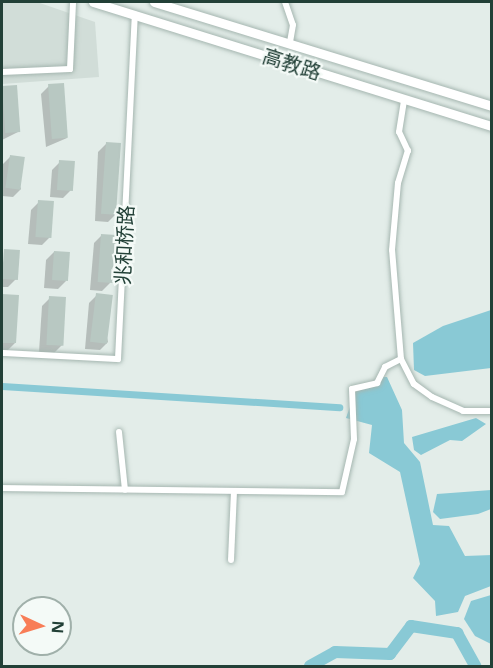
<!DOCTYPE html>
<meta charset="utf-8">
<style>
body{margin:0}
#map{position:relative;width:493px;height:668px;overflow:hidden;background:#e3ede9;font-family:"Open Sans","Noto Sans SC",sans-serif}
div>[style]{position:absolute}
[style*='--x']{left:calc(var(--x)*1px);top:calc(var(--y)*1px);width:calc(var(--w)*1px);rotate:calc(var(--a)*1deg)}
.built>*{inset:0;background:#d1ddd8}
.water>*{inset:0;background:#89c9d5}
.shadow>*{inset:0;background:#0003}
.canal>*{height:7px;margin:-3.5px;padding:0 3.5px;transform-origin:3.5px;border-radius:3.5px;background:#89c9d5}
.river>*{height:12px;margin:-6px;padding:0 6px;transform-origin:6px;border-radius:6px;background:#89c9d5}
.building>*{inset:0;background:#b8c8c2;transform-origin:0 0}
.roads{filter:drop-shadow(0 0 2px #a5b6b0) drop-shadow(0 0 2px #a5b6b0)}
.street>*{height:6px;margin:-3px;padding:0 3px;transform-origin:3px;border-radius:3px;background:#fff}
.secondary>*{height:9px;margin:-4.5px;padding:0 4.5px;transform-origin:4.5px;border-radius:4.5px;background:#fff}
span{translate:-50% -50%;white-space:nowrap;text-align:center;line-height:1.15;-webkit-text-stroke:4.5px #f4faf7;paint-order:stroke}
.street-label{font-size:20px;color:#224037}
.frame{position:absolute;inset:0;border:3px solid #224037;pointer-events:none}
.north{position:absolute;left:12px;top:596px;width:60px;height:60px;box-sizing:border-box;background:#f4faf7;border:2px solid #a0b0aa;border-radius:50%;rotate:94deg;font-size:16px;font-weight:700;line-height:24px;text-align:center;color:#224037}
.north::after{content:'';display:block;margin:auto;width:21px;height:27px;background:#f87d57;clip-path:polygon(50% 0,100% 100%,50% 72%,0 100%)}
</style>
<div id="map">
<div class="built">
<div style="clip-path:polygon(2px 2px,37px 2px,95px 22px,99px 77px,2px 84px)"></div>
</div>
<div class="water">
<div style="clip-path:polygon(491px 310px,491px 368px,425px 376px,414px 370px,413px 343px,443px 326px)"></div>
<div style="clip-path:polygon(379px 377px,387px 377px,402px 410px,404px 443px,420px 462px,433px 525px,449px 526px,465px 556px,492px 555px,491px 586px,465px 596px,458px 612px,436px 616px,435px 601px,413px 578px,420px 564px,400px 472px,369px 453px,372px 425px,346px 418px,355px 392px,378px 384px)"></div>
<div style="clip-path:polygon(476px 418px,486px 424px,462px 441px,450px 440px,421px 455px,414px 450px,412px 437px)"></div>
<div style="clip-path:polygon(491px 490px,491px 509px,478px 514px,440px 519px,433px 512px,437px 494px)"></div>
<div style="clip-path:polygon(491px 595px,492px 595px,491px 644px,475px 636px,464px 619px,471px 601px)"></div>
</div>
<div class="shadow">
<div style="clip-path:polygon(49px 86px,67px 138px,46px 147px,41px 94px)"></div>
<div style="clip-path:polygon(3px 88px,18px 132px,2px 140px,2px 89px)"></div>
<div style="clip-path:polygon(106px 144px,116px 214px,108px 222px,95px 221px,98px 152px)"></div>
<div style="clip-path:polygon(10px 157px,21px 189px,13px 197px,2px 196px,2px 165px)"></div>
<div style="clip-path:polygon(60px 162px,71px 190px,63px 198px,50px 197px,52px 170px)"></div>
<div style="clip-path:polygon(39px 202px,50px 237px,42px 245px,28px 244px,31px 210px)"></div>
<div style="clip-path:polygon(102px 235px,110px 283px,102px 291px,90px 290px,94px 243px)"></div>
<div style="clip-path:polygon(5px 251px,16px 279px,8px 287px,2px 287px)"></div>
<div style="clip-path:polygon(54px 252px,66px 281px,58px 289px,44px 288px,46px 260px)"></div>
<div style="clip-path:polygon(97px 295px,108px 342px,100px 350px,85px 349px,89px 303px)"></div>
<div style="clip-path:polygon(2px 297px,15px 343px,7px 351px,2px 351px)"></div>
<div style="clip-path:polygon(50px 298px,62px 345px,54px 353px,39px 352px,42px 306px)"></div>
</div>
<div class="canal">
<div style="--x:2;--y:386;--w:338;--a:3.6"></div>
</div>
<div class="river">
<div style="--x:310;--y:666;--w:29;--a:-29"></div>
<div style="--x:335;--y:652;--w:55;--a:2.1"></div>
<div style="--x:390;--y:654;--w:35;--a:-53"></div>
<div style="--x:411;--y:626;--w:47;--a:8.7"></div>
<div style="--x:457;--y:633;--w:38;--a:61"></div>
</div>
<div class="building">
<div style="left:64px;top:83px;width:55px;height:16px;rotate:86deg"></div>
<div style="left:17px;top:85px;width:47px;height:15px;rotate:86deg"></div>
<div style="left:106px;top:142px;width:15px;height:72px;rotate:4deg"></div>
<div style="left:10px;top:155px;width:15px;height:33px;rotate:8deg"></div>
<div style="left:59px;top:160px;width:16px;height:30px;rotate:4deg"></div>
<div style="left:38px;top:200px;width:16px;height:37px;rotate:4deg"></div>
<div style="left:101px;top:234px;width:15px;height:48px;rotate:4deg"></div>
<div style="left:4px;top:249px;width:16px;height:30px;rotate:4deg"></div>
<div style="left:54px;top:251px;width:16px;height:29px;rotate:4deg"></div>
<div style="left:96px;top:293px;width:17px;height:49px;rotate:7deg"></div>
<div style="clip-path:polygon(2px 294px,19px 295px,16px 343px,2px 343px)"></div>
<div style="left:49px;top:296px;width:17px;height:49px;rotate:3deg"></div>
</div>
<div class="roads">
<div class="street">
<div style="--x:285;--y:2;--w:24;--a:71"></div>
<div style="--x:293;--y:25;--w:17;--a:100"></div>
<div style="--x:2;--y:72;--w:68;--a:-2.5"></div>
<div style="--x:70;--y:69;--w:67;--a:-87.4"></div>
<div style="--x:2;--y:353;--w:116;--a:3"></div>
<div style="--x:118;--y:359;--w:345;--a:-87.2"></div>
<div style="--x:401;--y:359;--w:109;--a:-94.7"></div>
<div style="--x:392;--y:250;--w:67;--a:-84.9"></div>
<div style="--x:398;--y:183;--w:34;--a:-73"></div>
<div style="--x:408;--y:151;--w:21;--a:-115"></div>
<div style="--x:399;--y:132;--w:33;--a:-81"></div>
<div style="--x:119;--y:432;--w:58;--a:84.1"></div>
<div style="--x:2;--y:488;--w:340;--a:0.7"></div>
<div style="--x:342;--y:492;--w:54;--a:-77.2"></div>
<div style="--x:354;--y:439;--w:50;--a:-92.3"></div>
<div style="--x:352;--y:389;--w:26;--a:-13"></div>
<div style="--x:377;--y:383;--w:18;--a:-63"></div>
<div style="--x:385;--y:367;--w:18;--a:-27"></div>
<div style="--x:401;--y:359;--w:28;--a:63"></div>
<div style="--x:414;--y:384;--w:22;--a:36"></div>
<div style="--x:432;--y:397;--w:34;--a:24"></div>
<div style="--x:463;--y:411;--w:29;--a:0"></div>
<div style="--x:231;--y:560;--w:69;--a:-87.5"></div>
</div>
<div class="secondary">
<div style="--x:93;--y:2;--w:418;--a:17.3"></div>
<div style="--x:154;--y:2;--w:354;--a:17.1"></div>
</div>
</div>
<div class="street-label">
<span style="left:292px;top:64px;rotate:18deg">高教路</span>
<span style="left:124px;top:245px;rotate:-87deg">兆和桥路</span>
</div>
<div class="frame"></div>
<div class="north">N</div>
</div>
